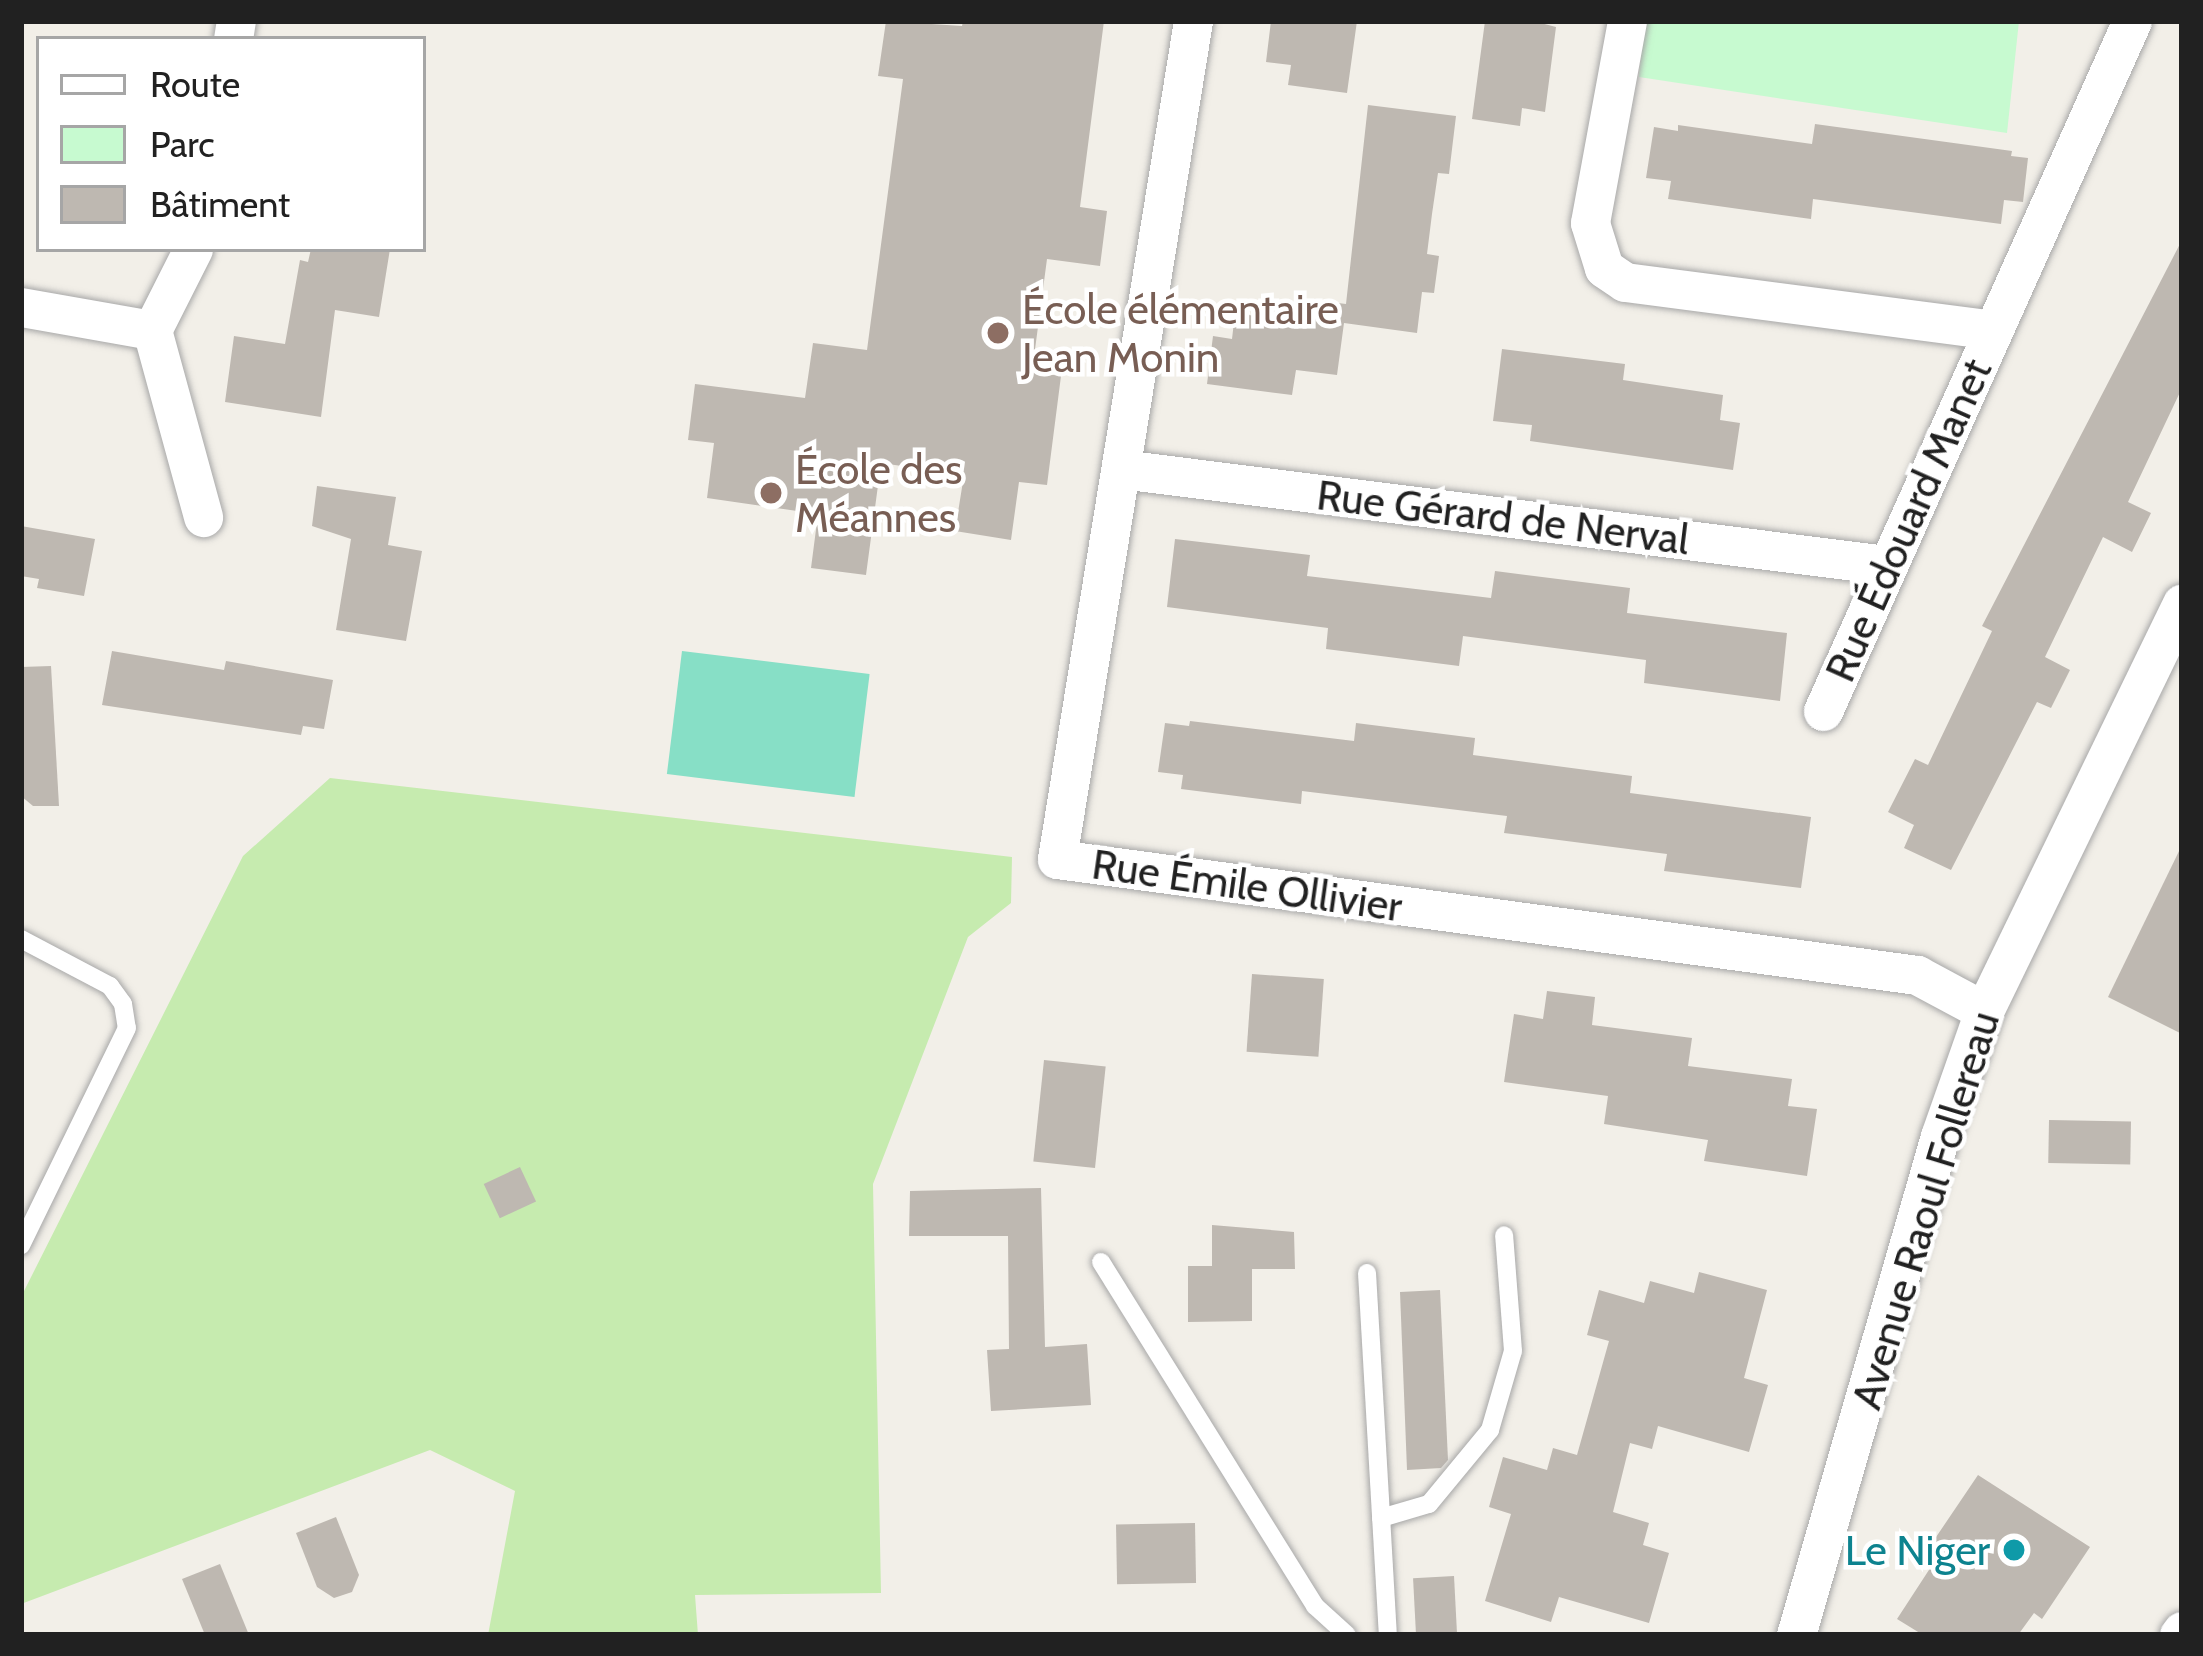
<!DOCTYPE html>
<meta charset="utf-8">
<style>
body{margin:0}
#map{position:relative;width:2203px;height:1656px;overflow:hidden;background:#f2efe8;font-family:Cabin,sans-serif}
div>[style]{position:absolute}
[style*='--x']{left:calc(var(--x)*1px);top:calc(var(--y)*1px);width:calc(var(--w)*1px);rotate:calc(var(--a)*1deg)}
.grass>*{inset:0;background:#c6ebaf}
.park>*{inset:0;background:#c7fad0}
.pitch>*{inset:0;background:#87dfc6;transform-origin:0 0}
.building>*{inset:0;background:#beb8b1;transform-origin:0 0}
.roads{filter:drop-shadow(0 0 3px #a8a8a8) drop-shadow(0 0 3px #a8a8a8)}
.lane>*{height:18px;margin:-9px;padding:0 9px;transform-origin:9px;border-radius:9px;background:#fff}
.street>*{height:39px;margin:-19.5px;padding:0 19.5px;transform-origin:19.5px;border-radius:19.5px;background:#fff}
.dots>*{width:33px;height:33px;translate:-50% -50%;box-sizing:border-box;border:6px solid #fff;border-radius:50%}
span{translate:-50% -50%;white-space:nowrap;text-align:center;line-height:1.15;-webkit-text-stroke:9px #fff;paint-order:stroke}
.education-label{font-size:42px;color:#785e54}
.left{translate:0 -50%;text-align:left}
.street-label{font-size:42px;color:#212121}
.culture-label{font-size:42px;color:#0d838f}
.right{translate:-100% -50%;text-align:right}
.frame{position:absolute;inset:0;border:24px solid #212121;pointer-events:none}
.legend{position:absolute;left:36px;top:36px;width:390px;height:216px;box-sizing:border-box;background:#fff;border:3px solid #a6a6a6;margin:0;padding:15px 21px;list-style:none;font-size:36px;color:#212121}
.legend li{display:flex;align-items:center;gap:24px;height:60px}
.legend b{width:60px;border:3px solid #a6a6a6}
</style>
<div id="map">
<div class="grass">
<div style="clip-path:polygon(330px 778px,1012px 857px,1011px 903px,968px 937px,873px 1184px,881px 1593px,695px 1595px,698px 1635px,488px 1635px,515px 1491px,430px 1450px,21px 1604px,21px 1297px,243px 856px)"></div>
</div>
<div class="park">
<div style="clip-path:polygon(1644px 21px,2019px 21px,2007px 133px,1639px 77px)"></div>
</div>
<div class="pitch">
<div style="left:682px;top:651px;width:189px;height:124px;rotate:7deg"></div>
</div>
<div class="building">
<div style="clip-path:polygon(886px 21px,962px 26px,963px 21px,1104px 21px,1080px 207px,1107px 211px,1100px 266px,1047px 259px,1032px 372px,1061px 376px,1047px 485px,1019px 482px,1011px 540px,955px 531px,964px 475px,881px 463px,866px 575px,811px 568px,818px 514px,707px 498px,714px 443px,688px 440px,695px 384px,805px 398px,813px 343px,867px 350px,903px 79px,878px 76px)"></div>
<div style="clip-path:polygon(1271px 21px,1357px 21px,1347px 93px,1288px 85px,1291px 65px,1266px 62px)"></div>
<div style="clip-path:polygon(1485px 21px,1533px 21px,1556px 27px,1545px 112px,1522px 108px,1520px 126px,1472px 119px)"></div>
<div style="clip-path:polygon(1368px 105px,1456px 116px,1449px 174px,1438px 173px,1432px 214px,1427px 254px,1439px 256px,1434px 293px,1422px 292px,1417px 333px,1344px 323px,1337px 375px,1296px 370px,1292px 395px,1207px 384px,1213px 336px,1232px 339px,1235px 313px,1302px 323px,1306px 299px,1346px 304px)"></div>
<div style="clip-path:polygon(1815px 124px,2012px 151px,2011px 156px,2028px 158px,2023px 202px,2004px 200px,2001px 224px,1813px 199px,1811px 219px,1668px 199px,1671px 181px,1646px 178px,1654px 127px,1678px 131px,1678px 125px,1812px 144px)"></div>
<div style="clip-path:polygon(2182px 240px,2182px 388px,2128px 502px,2151px 513px,2132px 552px,2103px 537px,2045px 657px,2070px 670px,2051px 708px,2037px 702px,1951px 870px,1904px 848px,1914px 825px,1888px 812px,1915px 759px,1928px 765px,1992px 631px,1982px 626px)"></div>
<div style="clip-path:polygon(311px 249px,390px 249px,379px 317px,335px 310px,321px 417px,225px 402px,234px 336px,285px 344px,300px 260px,308px 262px)"></div>
<div style="clip-path:polygon(1502px 349px,1625px 364px,1623px 380px,1723px 395px,1720px 420px,1740px 423px,1733px 470px,1530px 441px,1532px 425px,1493px 421px)"></div>
<div style="clip-path:polygon(317px 486px,396px 497px,388px 545px,422px 551px,406px 641px,336px 630px,351px 539px,312px 526px)"></div>
<div style="clip-path:polygon(21px 526px,95px 539px,84px 596px,37px 588px,39px 579px,21px 576px)"></div>
<div style="clip-path:polygon(1175px 539px,1310px 555px,1307px 576px,1491px 598px,1495px 571px,1630px 588px,1627px 613px,1787px 633px,1780px 701px,1644px 683px,1646px 660px,1463px 636px,1459px 666px,1326px 649px,1328px 628px,1167px 607px)"></div>
<div style="clip-path:polygon(112px 651px,224px 670px,226px 661px,333px 680px,324px 729px,303px 726px,301px 735px,102px 705px)"></div>
<div style="clip-path:polygon(51px 666px,59px 806px,33px 806px,21px 796px,21px 667px)"></div>
<div style="clip-path:polygon(1190px 721px,1354px 741px,1356px 723px,1475px 738px,1473px 755px,1632px 776px,1630px 793px,1811px 817px,1801px 888px,1664px 871px,1667px 854px,1504px 833px,1507px 816px,1302px 791px,1301px 804px,1181px 789px,1183px 775px,1158px 772px,1165px 723px,1189px 726px)"></div>
<div style="clip-path:polygon(2182px 845px,2182px 1034px,2108px 997px)"></div>
<div style="left:1252px;top:974px;width:72px;height:78px;rotate:4deg"></div>
<div style="clip-path:polygon(1547px 991px,1595px 997px,1592px 1025px,1692px 1038px,1688px 1066px,1792px 1079px,1788px 1106px,1817px 1109px,1807px 1176px,1704px 1161px,1708px 1140px,1604px 1124px,1608px 1096px,1504px 1082px,1514px 1014px,1543px 1019px)"></div>
<div style="left:1044px;top:1060px;width:62px;height:102px;rotate:6deg"></div>
<div style="left:2049px;top:1120px;width:82px;height:43px;rotate:1deg"></div>
<div style="left:520px;top:1167px;width:38px;height:40px;rotate:65deg"></div>
<div style="clip-path:polygon(1041px 1188px,1045px 1347px,1087px 1344px,1091px 1405px,991px 1411px,987px 1350px,1009px 1349px,1008px 1236px,909px 1236px,910px 1191px)"></div>
<div style="clip-path:polygon(1212px 1225px,1294px 1232px,1295px 1269px,1252px 1269px,1252px 1321px,1188px 1322px,1188px 1266px,1212px 1266px)"></div>
<div style="clip-path:polygon(1699px 1272px,1767px 1290px,1744px 1378px,1768px 1385px,1749px 1452px,1658px 1426px,1652px 1449px,1630px 1443px,1613px 1512px,1649px 1523px,1643px 1545px,1669px 1553px,1649px 1623px,1559px 1597px,1551px 1622px,1485px 1601px,1511px 1514px,1489px 1507px,1503px 1457px,1547px 1470px,1553px 1448px,1577px 1455px,1609px 1341px,1587px 1335px,1599px 1290px,1644px 1303px,1650px 1281px,1694px 1293px)"></div>
<div style="clip-path:polygon(1440px 1290px,1448px 1460px,1441px 1468px,1407px 1470px,1400px 1292px)"></div>
<div style="clip-path:polygon(1978px 1475px,2090px 1547px,2042px 1619px,2034px 1613px,2018px 1635px,1923px 1635px,1897px 1619px,1940px 1553px,1930px 1546px)"></div>
<div style="clip-path:polygon(336px 1517px,359px 1575px,352px 1592px,334px 1598px,317px 1587px,296px 1533px)"></div>
<div style="left:1195px;top:1523px;width:60px;height:79px;rotate:89deg"></div>
<div style="clip-path:polygon(220px 1564px,249px 1635px,205px 1635px,182px 1579px)"></div>
<div style="left:1454px;top:1576px;width:59px;height:41px;rotate:87deg"></div>
</div>
<div class="roads">
<div class="lane">
<div style="--x:21;--y:939;--w:101;--a:27.8"></div>
<div style="--x:110;--y:986;--w:22;--a:54"></div>
<div style="--x:123;--y:1004;--w:24;--a:81"></div>
<div style="--x:127;--y:1028;--w:242;--a:116"></div>
<div style="--x:1101;--y:1262;--w:405;--a:58.1"></div>
<div style="--x:1315;--y:1606;--w:43;--a:42.2"></div>
<div style="--x:1367;--y:1273;--w:363;--a:86.7"></div>
<div style="--x:1381;--y:1518;--w:50;--a:-16.3"></div>
<div style="--x:1429;--y:1504;--w:96;--a:-50.5"></div>
<div style="--x:1490;--y:1430;--w:82;--a:-73.8"></div>
<div style="--x:1513;--y:1351;--w:116;--a:-94.4"></div>
</div>
<div class="street">
<div style="--x:1193;--y:21;--w:849;--a:99.22"></div>
<div style="--x:1057;--y:859;--w:868;--a:7.68"></div>
<div style="--x:1917;--y:975;--w:76;--a:28.2"></div>
<div style="--x:1627;--y:21;--w:205;--a:100.4"></div>
<div style="--x:1590;--y:223;--w:47;--a:72.7"></div>
<div style="--x:1604;--y:268;--w:25;--a:34"></div>
<div style="--x:1625;--y:282;--w:371;--a:7.4"></div>
<div style="--x:233;--y:39;--w:18;--a:-81"></div>
<div style="--x:193;--y:249;--w:91;--a:116.8"></div>
<div style="--x:152;--y:330;--w:194;--a:74.7"></div>
<div style="--x:21;--y:307;--w:133;--a:10"></div>
<div style="--x:1121;--y:469;--w:771;--a:7.15"></div>
<div style="--x:1823;--y:711;--w:756;--a:-65.88"></div>
<div style="--x:1796;--y:1635;--w:519;--a:-73.9"></div>
<div style="--x:1940;--y:1136;--w:133;--a:-70.6"></div>
<div style="--x:1984;--y:1011;--w:453;--a:-64.1"></div>
<div style="--x:2179;--y:1635;--w:5;--a:-53"></div>
</div>
</div>
<div class="dots">
<div style="left:998px;top:333px;background:#8d6e63"></div>
<div style="left:771px;top:493px;background:#8d6e63"></div>
<div style="left:2014px;top:1550px;background:#0f9aa8"></div>
</div>
<div class="education-label">
<span class="left" style="left:1022px;top:333px">École élémentaire<br>Jean Monin</span>
<span class="left" style="left:795px;top:493px">École des<br>Méannes</span>
</div>
<div class="street-label">
<span style="left:1503px;top:517px;rotate:7deg">Rue Gérard de Nerval</span>
<span style="left:1908px;top:520px;rotate:-66deg">Rue Édouard Manet</span>
<span style="left:1247px;top:885px;rotate:8deg">Rue Émile Ollivier</span>
<span style="left:1925px;top:1210px;rotate:-73deg">Avenue Raoul Follereau</span>
</div>
<div class="culture-label">
<span class="right" style="left:1990px;top:1550px">Le Niger</span>
</div>
<div class="frame"></div>
<ul class="legend">
<li><b style="height:15px;background:#fff"></b>Route</li>
<li><b style="height:33px;background:#c7fad0"></b>Parc</li>
<li><b style="height:33px;background:#beb8b1"></b>Bâtiment</li>
</ul>
</div>
